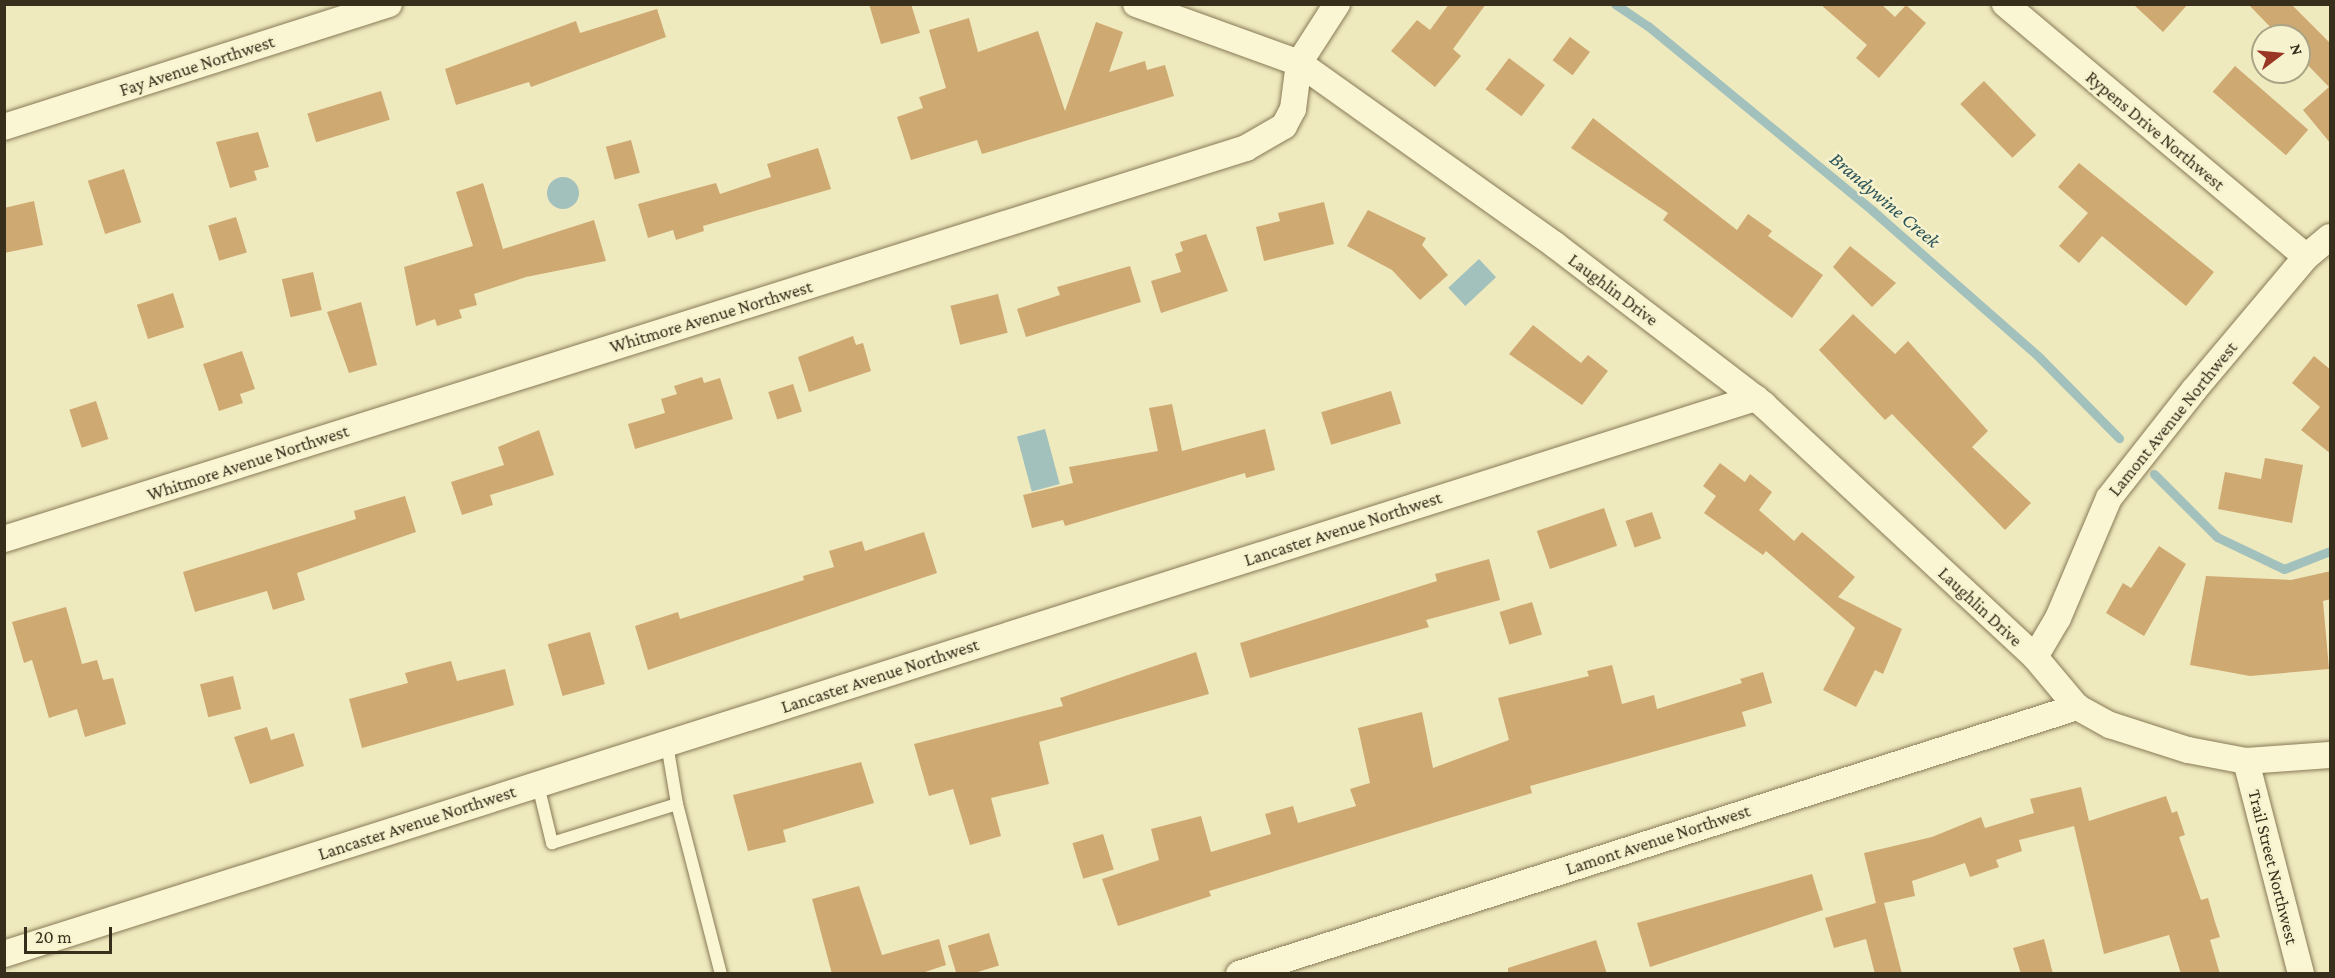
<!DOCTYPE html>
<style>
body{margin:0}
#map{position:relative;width:2335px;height:978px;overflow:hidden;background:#efe9be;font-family:"Crimson Pro",serif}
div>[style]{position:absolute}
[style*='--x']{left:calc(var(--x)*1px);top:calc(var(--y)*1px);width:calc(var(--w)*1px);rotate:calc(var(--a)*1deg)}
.water>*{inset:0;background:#a2c1bd;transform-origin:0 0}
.round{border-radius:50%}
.stream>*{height:9px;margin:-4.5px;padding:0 4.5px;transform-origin:4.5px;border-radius:4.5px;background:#a2c1bd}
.building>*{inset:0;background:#cfa972;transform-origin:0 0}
.roads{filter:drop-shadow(0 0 2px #887a56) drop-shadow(0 0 2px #887a56)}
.service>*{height:12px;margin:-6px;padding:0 6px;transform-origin:6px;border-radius:6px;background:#faf5d2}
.minor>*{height:26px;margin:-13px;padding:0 13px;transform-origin:13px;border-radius:13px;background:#faf5d2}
span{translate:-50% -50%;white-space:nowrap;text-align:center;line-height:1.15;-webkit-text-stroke:5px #f7f2ce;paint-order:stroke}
.street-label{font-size:18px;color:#372e1c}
.water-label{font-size:20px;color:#2a5358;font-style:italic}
.frame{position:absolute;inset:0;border:6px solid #372e1c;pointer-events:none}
.north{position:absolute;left:2251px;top:24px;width:60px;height:60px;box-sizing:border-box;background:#f7f2ce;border:2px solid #aaa487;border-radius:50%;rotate:74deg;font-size:16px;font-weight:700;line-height:24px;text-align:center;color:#372e1c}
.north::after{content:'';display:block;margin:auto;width:21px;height:27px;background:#9a3724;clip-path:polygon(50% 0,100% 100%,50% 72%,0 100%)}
.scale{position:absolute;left:24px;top:927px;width:88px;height:27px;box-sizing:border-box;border:3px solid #372e1c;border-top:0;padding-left:8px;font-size:18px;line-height:21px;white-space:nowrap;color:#372e1c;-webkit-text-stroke:4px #f7f2ce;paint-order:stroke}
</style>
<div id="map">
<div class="water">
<div class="round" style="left:547px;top:177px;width:32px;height:32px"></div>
<div style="left:1479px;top:259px;width:25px;height:42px;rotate:47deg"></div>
<div style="left:1045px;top:429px;width:57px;height:29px;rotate:75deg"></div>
</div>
<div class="stream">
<div style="--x:1615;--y:4;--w:40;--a:34"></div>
<div style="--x:1648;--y:26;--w:291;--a:39.4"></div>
<div style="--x:1873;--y:211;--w:221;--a:41.3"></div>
<div style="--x:2039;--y:357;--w:114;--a:45.4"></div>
<div style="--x:2154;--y:474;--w:89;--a:45"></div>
<div style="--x:2217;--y:537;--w:74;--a:25.5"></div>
<div style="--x:2284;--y:569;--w:49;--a:-21.4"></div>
</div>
<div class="building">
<div style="clip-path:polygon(869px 4px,911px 4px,920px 33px,881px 44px)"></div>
<div style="clip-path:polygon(1449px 4px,1486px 4px,1453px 49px,1461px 56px,1435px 87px,1391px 51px,1417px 20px,1430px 30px)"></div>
<div style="clip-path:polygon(1820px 4px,1881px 4px,1895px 17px,1906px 5px,1926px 23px,1879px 78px,1856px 58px,1867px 45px)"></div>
<div style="clip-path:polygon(2133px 4px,2188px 4px,2163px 32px)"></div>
<div style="clip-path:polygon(2248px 4px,2291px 4px,2331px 44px,2331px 144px,2303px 110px,2329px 87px,2299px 56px,2299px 36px,2279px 36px)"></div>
<div style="clip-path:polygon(657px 9px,666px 37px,531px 87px,529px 82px,456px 105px,445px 69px,576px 21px,580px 33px)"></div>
<div style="clip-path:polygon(969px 18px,978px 52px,1038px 31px,1065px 111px,1096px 22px,1123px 32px,1109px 72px,1145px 61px,1147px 70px,1165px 65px,1174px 96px,982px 154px,977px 140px,911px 160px,897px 117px,923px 108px,919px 97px,946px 88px,929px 30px)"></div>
<div style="left:1570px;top:37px;width:25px;height:29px;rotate:37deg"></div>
<div style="left:1509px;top:58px;width:45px;height:39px;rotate:37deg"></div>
<div style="left:2235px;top:66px;width:97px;height:34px;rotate:41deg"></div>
<div style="left:1984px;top:81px;width:75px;height:33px;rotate:46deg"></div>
<div style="left:381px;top:91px;width:30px;height:77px;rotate:73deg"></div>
<div style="clip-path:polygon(1593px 118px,1737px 230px,1748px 214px,1772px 231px,1768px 236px,1823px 275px,1792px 318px,1663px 220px,1668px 213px,1571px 148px)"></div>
<div style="clip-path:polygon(258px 132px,269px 167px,254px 171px,257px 180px,230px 188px,216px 142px)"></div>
<div style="left:631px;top:140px;width:34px;height:26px;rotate:75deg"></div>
<div style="clip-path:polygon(818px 148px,831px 189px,703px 226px,704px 231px,676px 240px,673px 230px,648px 238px,638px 204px,716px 183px,720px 194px,771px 177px,767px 164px)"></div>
<div style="clip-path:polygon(2079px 163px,2214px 272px,2186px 306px,2102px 236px,2079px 263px,2059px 246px,2088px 213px,2058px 187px)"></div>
<div style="left:124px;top:169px;width:56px;height:38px;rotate:72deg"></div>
<div style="clip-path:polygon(483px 183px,503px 249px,594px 220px,606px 261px,526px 277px,474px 294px,477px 305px,459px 310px,462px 318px,437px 326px,435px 319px,416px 326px,404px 267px,473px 246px,456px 192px)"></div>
<div style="clip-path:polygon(34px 201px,43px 245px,4px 253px,4px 208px)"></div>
<div style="clip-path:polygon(1324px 202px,1334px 244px,1264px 261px,1256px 227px,1280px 221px,1278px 213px)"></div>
<div style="clip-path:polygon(1368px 210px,1426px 238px,1422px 245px,1448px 275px,1420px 300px,1392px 270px,1347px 246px)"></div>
<div style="left:236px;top:217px;width:37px;height:29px;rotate:73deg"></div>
<div style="clip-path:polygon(1206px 234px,1228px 291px,1161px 313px,1151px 281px,1181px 272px,1175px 254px,1183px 251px,1180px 242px)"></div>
<div style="clip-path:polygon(1850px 246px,1896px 283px,1872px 307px,1833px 267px)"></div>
<div style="clip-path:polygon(1130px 266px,1141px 302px,1026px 337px,1017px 309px,1060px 295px,1057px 287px)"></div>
<div style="left:313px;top:272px;width:39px;height:32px;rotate:77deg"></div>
<div style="left:173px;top:293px;width:36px;height:38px;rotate:72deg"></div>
<div style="left:998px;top:294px;width:40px;height:49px;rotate:76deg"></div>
<div style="clip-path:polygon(361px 302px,377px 365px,349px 373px,327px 312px)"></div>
<div style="clip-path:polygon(1853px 314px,1895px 354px,1908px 341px,1988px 431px,1972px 447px,2031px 503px,2005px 530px,1892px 414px,1885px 420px,1819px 350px)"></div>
<div style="clip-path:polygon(1533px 325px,1581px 363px,1588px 355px,1608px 371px,1582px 405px,1509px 354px)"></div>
<div style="clip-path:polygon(853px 336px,856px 345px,863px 343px,871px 371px,809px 392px,798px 357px)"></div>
<div style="clip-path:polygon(242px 351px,255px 389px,240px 394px,243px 403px,219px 411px,203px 364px)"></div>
<div style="clip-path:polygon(2314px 356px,2331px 370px,2331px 454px,2301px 430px,2320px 407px,2292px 383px)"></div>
<div style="clip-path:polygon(702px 377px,704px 383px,720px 378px,733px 419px,635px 449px,628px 424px,665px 413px,661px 399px,677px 394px,674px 386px)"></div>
<div style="left:793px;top:384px;width:29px;height:26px;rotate:72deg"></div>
<div style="left:1391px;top:391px;width:34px;height:73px;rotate:73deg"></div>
<div style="left:96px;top:401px;width:40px;height:28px;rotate:72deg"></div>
<div style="clip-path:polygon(1172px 404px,1182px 451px,1265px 429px,1275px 470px,1246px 478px,1245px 473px,1065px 526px,1063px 520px,1032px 528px,1023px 495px,1073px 483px,1069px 467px,1158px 451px,1149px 408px)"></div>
<div style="clip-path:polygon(539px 430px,554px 475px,490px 495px,493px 505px,462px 515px,451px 482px,504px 465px,498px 447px)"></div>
<div style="clip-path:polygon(2265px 458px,2303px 465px,2292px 523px,2218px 509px,2225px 472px,2261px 479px)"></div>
<div style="clip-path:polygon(1720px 463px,1745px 482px,1750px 474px,1772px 492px,1759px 510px,1794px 541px,1802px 532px,1855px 577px,1838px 597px,1902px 629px,1883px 674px,1875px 670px,1856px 707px,1823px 690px,1855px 628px,1766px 551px,1763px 555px,1704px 513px,1716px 496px,1703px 486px)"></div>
<div style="clip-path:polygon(405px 496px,416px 532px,297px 573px,305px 600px,273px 610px,267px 591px,195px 612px,183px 572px,356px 519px,354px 511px)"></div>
<div style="left:1604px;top:508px;width:40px;height:71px;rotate:71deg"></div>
<div style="left:1652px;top:512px;width:28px;height:28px;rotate:71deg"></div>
<div style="clip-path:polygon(924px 532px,937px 573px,648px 670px,635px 626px,678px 612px,680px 619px,804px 580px,803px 576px,834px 567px,829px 551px,862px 541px,865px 551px)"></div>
<div style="clip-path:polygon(2159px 546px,2186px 564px,2144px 636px,2106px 613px,2123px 583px,2131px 588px)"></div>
<div style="clip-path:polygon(1489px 559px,1500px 600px,1426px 620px,1429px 627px,1250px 678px,1240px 643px,1437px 581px,1435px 574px)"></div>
<div style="clip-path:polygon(2331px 571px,2331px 599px,2323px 601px,2329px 669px,2250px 676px,2190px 665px,2206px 576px,2291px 580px)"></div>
<div style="left:1532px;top:602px;width:34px;height:34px;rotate:73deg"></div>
<div style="clip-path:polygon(66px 607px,82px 664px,97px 660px,103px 680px,113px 678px,126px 724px,85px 737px,77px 709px,49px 718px,32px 660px,24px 663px,12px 622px)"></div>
<div style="left:590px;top:632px;width:54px;height:44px;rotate:74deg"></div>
<div style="clip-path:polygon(1196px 652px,1209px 694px,1039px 742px,1049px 784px,991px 798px,1001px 836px,970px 845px,953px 789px,929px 796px,914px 744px,1063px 706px,1060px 698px)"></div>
<div style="clip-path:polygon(451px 661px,457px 681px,505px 669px,514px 705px,362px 748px,349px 699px,408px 683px,405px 673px)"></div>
<div style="clip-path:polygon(1612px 665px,1622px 704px,1654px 695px,1657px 709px,1742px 683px,1740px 679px,1763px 672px,1772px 703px,1742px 712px,1746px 726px,1530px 786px,1532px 793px,1209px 891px,1211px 896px,1118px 926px,1102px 879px,1159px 860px,1151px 829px,1201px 816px,1211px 852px,1271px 834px,1265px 814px,1293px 806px,1298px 823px,1356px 806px,1350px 789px,1370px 783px,1358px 728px,1422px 712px,1433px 768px,1509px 740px,1498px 698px,1589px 676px,1587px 671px)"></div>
<div style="left:233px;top:676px;width:34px;height:34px;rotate:76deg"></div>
<div style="clip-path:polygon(267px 727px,271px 740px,294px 733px,304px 766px,250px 784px,234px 737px)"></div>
<div style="clip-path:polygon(861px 762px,874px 803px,783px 830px,786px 842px,748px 851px,733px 795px)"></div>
<div style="clip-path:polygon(2081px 787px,2089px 821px,2166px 796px,2172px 813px,2177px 811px,2185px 835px,2179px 837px,2201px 900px,2208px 898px,2215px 922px,2220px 937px,2210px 940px,2220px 974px,2181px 974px,2169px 935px,2104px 954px,2074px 826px,2019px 840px,2022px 851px,1996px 860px,1999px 867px,1970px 877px,1965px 863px,1912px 881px,1915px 896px,1884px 903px,1902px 974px,1875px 974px,1866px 939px,1834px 948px,1825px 918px,1876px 903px,1864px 853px,1932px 837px,1981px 817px,1985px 828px,2034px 813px,2030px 799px)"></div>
<div style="left:1103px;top:834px;width:37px;height:32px;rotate:73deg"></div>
<div style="clip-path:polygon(1812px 874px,1823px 910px,1650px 967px,1637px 923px)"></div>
<div style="clip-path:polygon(859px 886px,882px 955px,939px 939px,946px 965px,919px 974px,832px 974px,812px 899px)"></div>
<div style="left:989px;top:933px;width:34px;height:43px;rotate:73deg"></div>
<div style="clip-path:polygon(2044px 939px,2053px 974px,2021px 974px,2013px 948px)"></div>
<div style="clip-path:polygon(1596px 940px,1607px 974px,1508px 974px,1508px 968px)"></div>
</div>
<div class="roads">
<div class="service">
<div style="--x:667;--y:744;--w:61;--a:80.5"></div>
<div style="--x:677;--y:804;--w:176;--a:75.5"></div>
<div style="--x:538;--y:785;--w:60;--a:76.4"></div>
<div style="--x:552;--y:843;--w:131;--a:-17.3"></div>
</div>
<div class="minor">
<div style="--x:1136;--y:4;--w:173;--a:19.9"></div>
<div style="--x:1299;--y:63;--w:314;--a:35.4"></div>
<div style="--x:1555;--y:245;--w:263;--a:37.4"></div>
<div style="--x:1764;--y:405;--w:370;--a:42.9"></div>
<div style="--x:2035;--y:657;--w:65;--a:50"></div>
<div style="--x:2077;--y:707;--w:38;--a:29"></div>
<div style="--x:2110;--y:725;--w:82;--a:17.8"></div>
<div style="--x:2188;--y:750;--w:59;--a:10.7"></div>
<div style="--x:2246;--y:761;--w:84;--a:-4.1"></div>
<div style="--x:2005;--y:4;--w:393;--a:40"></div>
<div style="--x:4;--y:127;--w:404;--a:-17.7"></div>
<div style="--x:4;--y:539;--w:1302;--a:-17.47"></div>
<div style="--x:1246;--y:148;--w:44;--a:-30.1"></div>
<div style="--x:1284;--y:126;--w:19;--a:-62"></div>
<div style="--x:1293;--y:109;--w:46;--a:-82.6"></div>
<div style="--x:1299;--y:63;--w:70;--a:-57.2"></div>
<div style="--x:2035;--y:657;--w:45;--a:-59.5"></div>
<div style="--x:2058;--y:618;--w:130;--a:-67"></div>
<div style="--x:2109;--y:498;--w:137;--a:-51.8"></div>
<div style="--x:2194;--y:390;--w:174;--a:-49.9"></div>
<div style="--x:2306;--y:257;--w:31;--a:-40"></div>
<div style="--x:2246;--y:761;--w:220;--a:75.5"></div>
<div style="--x:4;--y:954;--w:1838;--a:-17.61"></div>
<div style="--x:1239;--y:974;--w:880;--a:-17.67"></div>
</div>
</div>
<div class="street-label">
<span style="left:197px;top:66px;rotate:-18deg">Fay Avenue Northwest</span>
<span style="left:2155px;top:131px;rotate:40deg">Rypens Drive Northwest</span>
<span style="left:1613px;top:290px;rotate:37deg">Laughlin Drive</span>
<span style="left:711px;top:317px;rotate:-17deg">Whitmore Avenue Northwest</span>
<span style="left:2173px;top:419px;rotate:-51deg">Lamont Avenue Northwest</span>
<span style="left:248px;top:463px;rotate:-18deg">Whitmore Avenue Northwest</span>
<span style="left:1343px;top:529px;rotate:-18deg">Lancaster Avenue Northwest</span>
<span style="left:1980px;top:607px;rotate:43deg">Laughlin Drive</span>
<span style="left:880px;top:676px;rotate:-18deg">Lancaster Avenue Northwest</span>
<span style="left:417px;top:823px;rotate:-18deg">Lancaster Avenue Northwest</span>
<span style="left:1658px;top:840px;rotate:-18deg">Lamont Avenue Northwest</span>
<span style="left:2273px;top:867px;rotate:76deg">Trail Street Northwest</span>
</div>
<div class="water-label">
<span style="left:1885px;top:200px;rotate:40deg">Brandywine Creek</span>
</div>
<div class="frame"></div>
<div class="north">N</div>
<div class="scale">20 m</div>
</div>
